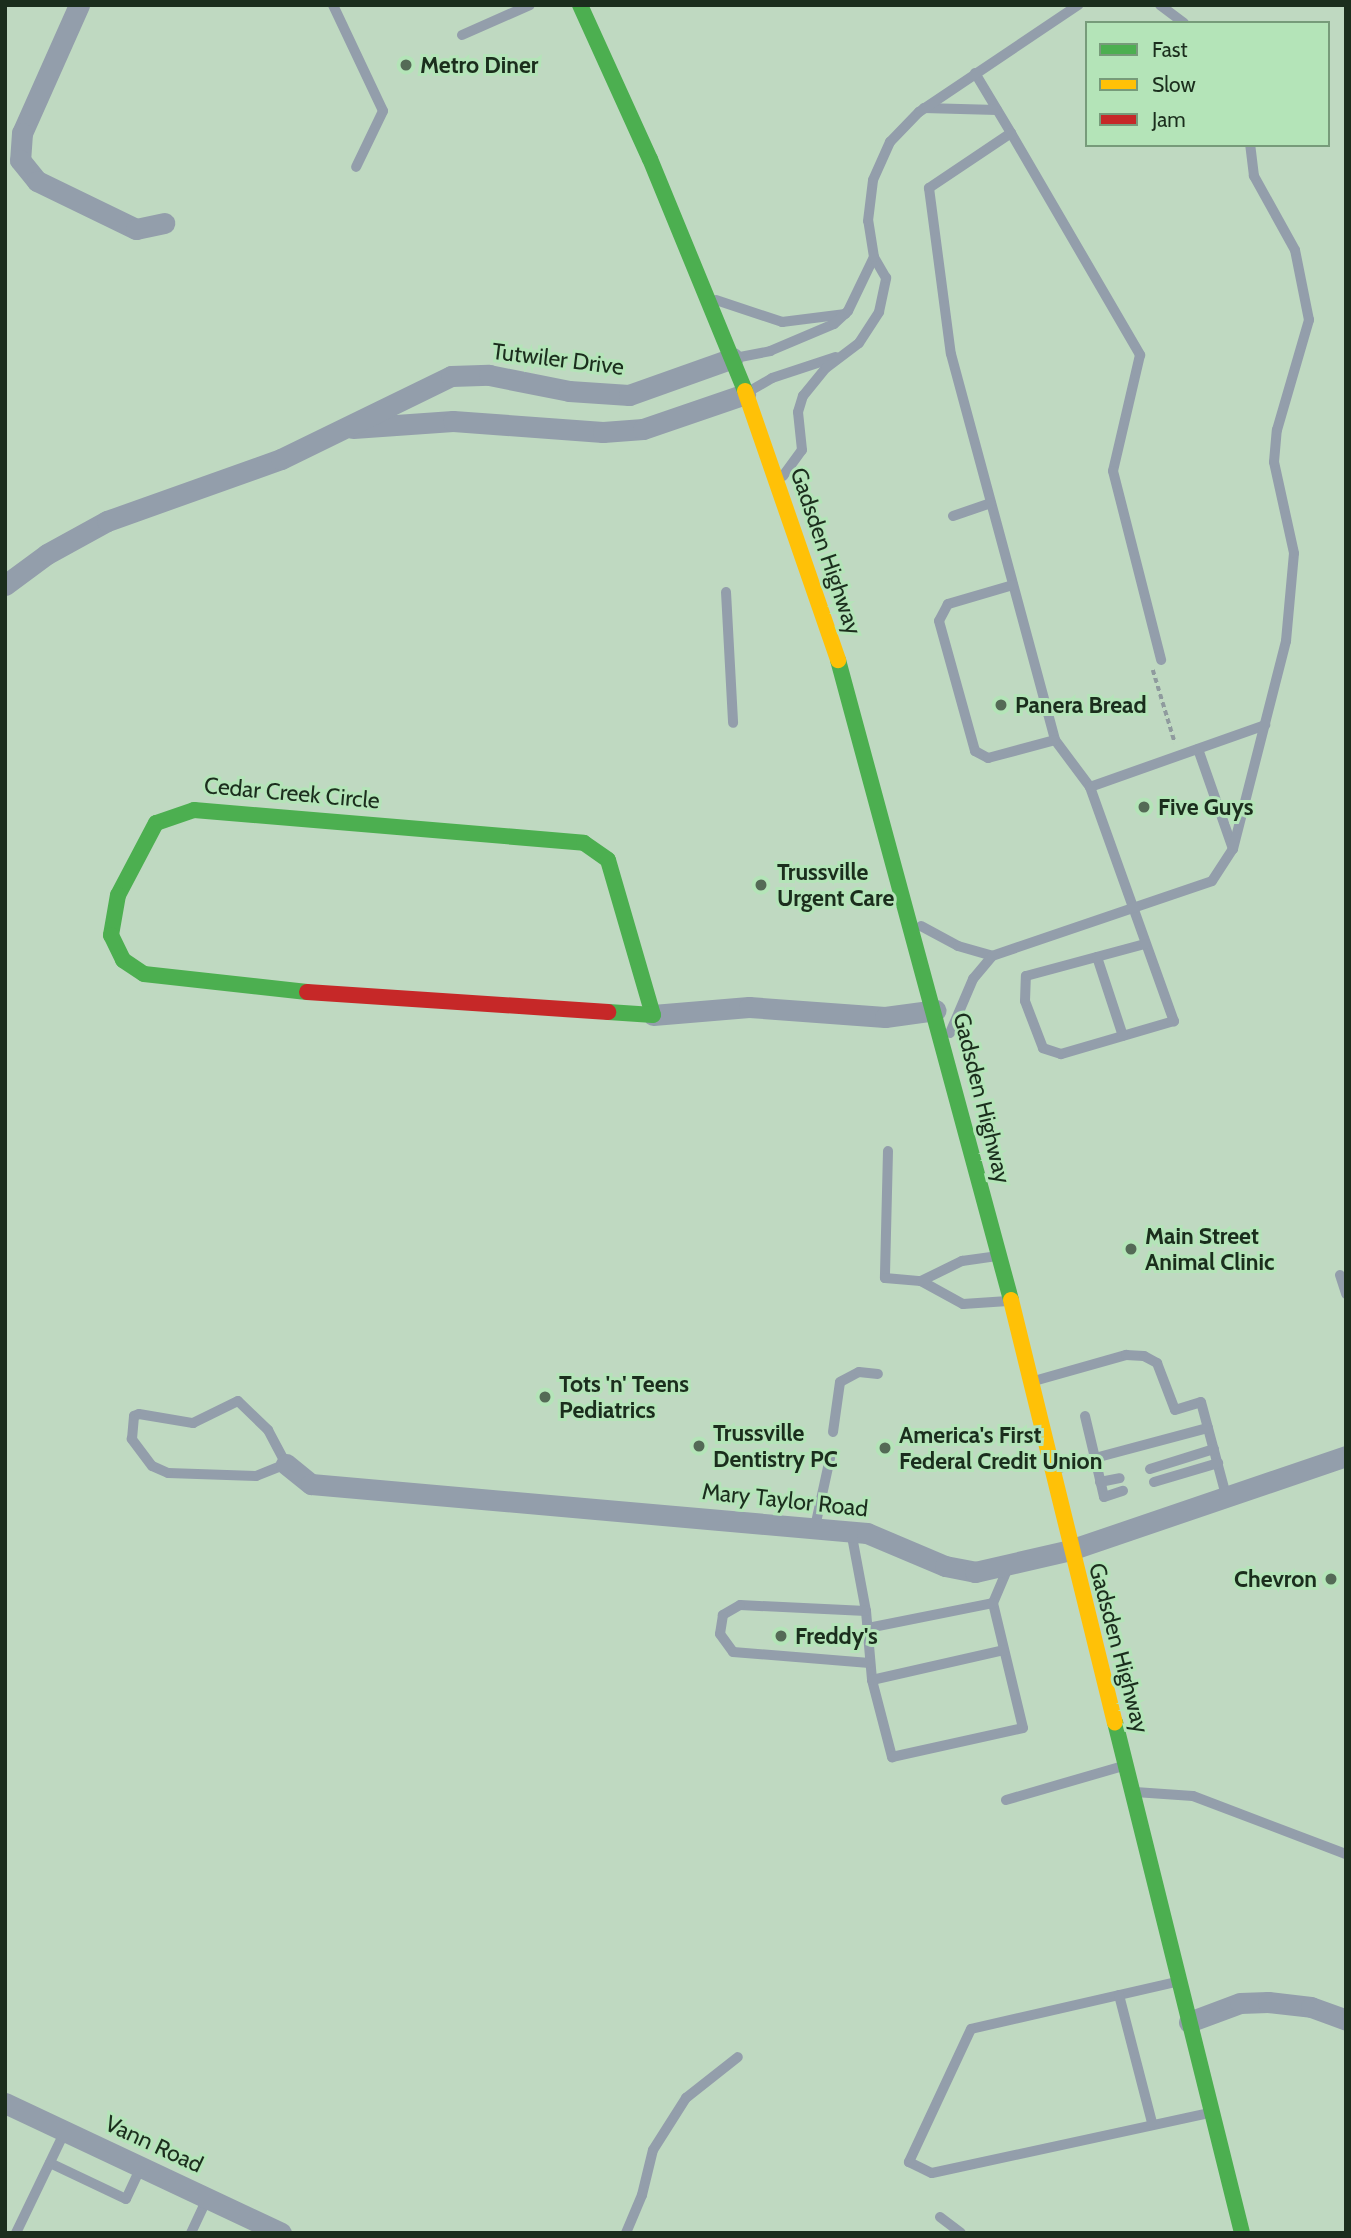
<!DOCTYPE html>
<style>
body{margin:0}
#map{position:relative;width:1351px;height:2238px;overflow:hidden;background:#bfd9c1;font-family:Cabin,sans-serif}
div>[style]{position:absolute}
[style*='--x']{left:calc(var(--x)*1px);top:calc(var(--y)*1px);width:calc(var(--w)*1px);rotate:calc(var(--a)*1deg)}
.path>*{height:3.5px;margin-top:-1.75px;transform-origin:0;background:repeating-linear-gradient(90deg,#8f9b9e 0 5px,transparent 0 8.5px)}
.lane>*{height:10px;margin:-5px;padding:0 5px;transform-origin:5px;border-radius:5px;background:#939eab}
.street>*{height:21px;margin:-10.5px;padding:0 10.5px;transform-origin:10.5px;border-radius:10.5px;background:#939eab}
.fast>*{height:16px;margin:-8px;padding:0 8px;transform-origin:8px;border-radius:8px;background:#4caf50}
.slow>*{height:16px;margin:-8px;padding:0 8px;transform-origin:8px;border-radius:8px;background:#ffc107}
.jam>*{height:16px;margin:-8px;padding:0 8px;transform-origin:8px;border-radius:8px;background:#c62828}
.dots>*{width:19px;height:19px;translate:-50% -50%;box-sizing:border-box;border:4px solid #b4e4b8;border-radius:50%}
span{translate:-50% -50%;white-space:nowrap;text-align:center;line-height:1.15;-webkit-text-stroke:6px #b4e4b8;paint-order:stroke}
.poi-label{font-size:23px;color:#1b2e1d;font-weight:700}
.left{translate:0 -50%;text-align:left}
.right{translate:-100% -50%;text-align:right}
.street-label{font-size:23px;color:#1b2e1d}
.frame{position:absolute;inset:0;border:7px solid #1b2e1d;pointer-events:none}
.legend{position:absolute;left:1085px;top:21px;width:245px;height:126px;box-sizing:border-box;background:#b4e4b8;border:2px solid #779b7a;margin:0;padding:9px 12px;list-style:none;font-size:21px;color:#1b2e1d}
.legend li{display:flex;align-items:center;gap:14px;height:35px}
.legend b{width:35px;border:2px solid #779b7a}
</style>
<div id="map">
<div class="path">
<div style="--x:1153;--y:670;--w:76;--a:73.2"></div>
</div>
<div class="lane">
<div style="--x:333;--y:5;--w:117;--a:64.7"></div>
<div style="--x:383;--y:111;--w:62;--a:115.7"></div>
<div style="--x:1160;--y:5;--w:30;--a:37"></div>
<div style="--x:462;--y:35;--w:74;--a:-23.8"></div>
<div style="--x:975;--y:73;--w:70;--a:59"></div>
<div style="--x:1011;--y:133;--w:99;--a:146.1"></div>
<div style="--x:929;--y:188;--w:167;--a:82.5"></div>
<div style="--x:951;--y:354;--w:400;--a:74.9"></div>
<div style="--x:1055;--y:740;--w:59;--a:53.3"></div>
<div style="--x:1090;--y:787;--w:249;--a:70.3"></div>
<div style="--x:1174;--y:1021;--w:118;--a:163.7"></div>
<div style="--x:1061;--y:1054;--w:19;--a:-162"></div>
<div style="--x:1043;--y:1048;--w:50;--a:-111"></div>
<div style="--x:1025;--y:1001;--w:25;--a:-88"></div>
<div style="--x:1026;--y:976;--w:123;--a:-15.1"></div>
<div style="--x:924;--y:108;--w:73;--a:1.6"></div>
<div style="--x:1011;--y:133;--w:257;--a:59.8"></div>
<div style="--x:1140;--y:355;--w:119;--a:103.1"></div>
<div style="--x:1113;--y:471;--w:195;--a:75.7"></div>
<div style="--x:716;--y:300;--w:70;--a:18.4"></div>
<div style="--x:782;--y:322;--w:64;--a:-7.2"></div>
<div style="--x:735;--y:358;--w:36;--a:-11"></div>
<div style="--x:770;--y:351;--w:69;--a:-22.9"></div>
<div style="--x:834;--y:324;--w:19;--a:-43"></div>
<div style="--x:848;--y:311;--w:60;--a:-64.3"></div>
<div style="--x:748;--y:392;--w:28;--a:-30"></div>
<div style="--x:772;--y:378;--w:67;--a:-18.2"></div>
<div style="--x:783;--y:476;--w:32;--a:-54"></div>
<div style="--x:802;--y:450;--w:38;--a:-96"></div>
<div style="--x:798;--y:412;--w:17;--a:-73"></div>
<div style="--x:803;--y:396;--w:36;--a:-51"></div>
<div style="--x:826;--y:368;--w:41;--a:-37.1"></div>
<div style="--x:859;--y:343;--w:37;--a:-57"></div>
<div style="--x:879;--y:312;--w:35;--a:-78"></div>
<div style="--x:886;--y:278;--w:24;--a:-120"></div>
<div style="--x:874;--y:257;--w:36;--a:-99"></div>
<div style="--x:868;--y:221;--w:41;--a:-83"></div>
<div style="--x:873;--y:180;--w:42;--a:-65.9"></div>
<div style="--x:890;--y:142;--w:42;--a:-46"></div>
<div style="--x:919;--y:112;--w:192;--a:-33.9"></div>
<div style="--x:953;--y:516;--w:40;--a:-18.9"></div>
<div style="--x:1013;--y:585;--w:68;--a:163.7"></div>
<div style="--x:948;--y:604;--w:19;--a:118"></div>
<div style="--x:939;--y:621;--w:135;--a:74.5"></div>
<div style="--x:975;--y:751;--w:15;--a:28"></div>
<div style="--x:988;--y:758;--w:69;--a:-15"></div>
<div style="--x:726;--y:592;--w:131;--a:86.9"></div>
<div style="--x:1198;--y:749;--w:106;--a:70.7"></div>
<div style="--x:1090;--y:787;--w:186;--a:-19.5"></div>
<div style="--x:921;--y:926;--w:42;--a:28.4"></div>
<div style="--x:958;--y:946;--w:35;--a:16"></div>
<div style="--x:1097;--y:957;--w:83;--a:71.8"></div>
<div style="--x:950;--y:1033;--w:59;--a:-66.9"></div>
<div style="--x:973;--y:979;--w:30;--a:-50"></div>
<div style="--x:992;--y:956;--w:232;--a:-18.8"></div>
<div style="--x:1212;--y:881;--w:38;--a:-57"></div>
<div style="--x:1233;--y:849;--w:215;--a:-75.7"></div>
<div style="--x:1286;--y:641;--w:88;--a:-84.8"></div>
<div style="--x:1294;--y:553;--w:93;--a:-102.4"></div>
<div style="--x:1274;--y:462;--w:32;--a:-85"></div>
<div style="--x:1277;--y:430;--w:115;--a:-73.8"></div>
<div style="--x:1309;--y:320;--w:71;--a:-101.3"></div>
<div style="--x:1295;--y:250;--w:85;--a:-119"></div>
<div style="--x:1254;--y:176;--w:31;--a:-97"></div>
<div style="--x:888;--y:1151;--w:127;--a:91.4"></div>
<div style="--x:885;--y:1278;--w:36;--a:5"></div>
<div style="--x:921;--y:1281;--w:48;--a:28.7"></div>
<div style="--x:963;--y:1304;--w:45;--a:-3.8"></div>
<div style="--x:1340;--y:1275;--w:20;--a:72"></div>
<div style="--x:921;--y:1281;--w:46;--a:-26"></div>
<div style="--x:962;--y:1261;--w:35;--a:-8"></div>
<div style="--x:1034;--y:1381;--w:96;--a:-15.8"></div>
<div style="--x:1126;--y:1355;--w:18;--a:3"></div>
<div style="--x:1144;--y:1356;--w:15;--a:28"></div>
<div style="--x:1157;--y:1363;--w:50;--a:69"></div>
<div style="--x:1175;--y:1410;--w:27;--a:-17"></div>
<div style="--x:1201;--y:1402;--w:96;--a:75"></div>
<div style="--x:238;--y:1401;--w:42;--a:44"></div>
<div style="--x:268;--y:1430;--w:38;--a:62"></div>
<div style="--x:286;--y:1464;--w:32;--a:158"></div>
<div style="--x:256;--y:1476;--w:88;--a:-178"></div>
<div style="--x:168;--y:1473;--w:17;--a:-156"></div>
<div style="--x:152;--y:1466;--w:34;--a:-127"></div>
<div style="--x:132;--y:1439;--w:23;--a:-85"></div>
<div style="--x:134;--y:1416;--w:5;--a:-22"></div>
<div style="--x:139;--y:1414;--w:55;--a:9.5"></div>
<div style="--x:193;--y:1423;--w:50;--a:-26.1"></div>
<div style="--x:1085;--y:1416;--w:43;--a:76.6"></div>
<div style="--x:1095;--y:1458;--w:117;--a:-14.9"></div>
<div style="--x:833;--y:1432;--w:50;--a:-82"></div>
<div style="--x:840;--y:1382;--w:21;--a:-28"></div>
<div style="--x:859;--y:1372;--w:19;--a:6"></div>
<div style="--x:1056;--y:1469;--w:41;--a:-15.8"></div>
<div style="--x:1095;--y:1458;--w:40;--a:77"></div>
<div style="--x:1104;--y:1497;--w:20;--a:-18"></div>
<div style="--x:1150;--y:1469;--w:67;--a:-17.4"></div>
<div style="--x:1100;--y:1482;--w:20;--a:-11"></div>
<div style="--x:1154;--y:1482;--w:67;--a:-16.5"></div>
<div style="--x:815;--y:1527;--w:71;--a:-77.7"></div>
<div style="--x:851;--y:1531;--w:81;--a:79.4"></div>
<div style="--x:866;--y:1611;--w:69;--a:85"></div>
<div style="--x:872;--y:1680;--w:80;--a:75.4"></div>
<div style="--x:892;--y:1757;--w:134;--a:-12.5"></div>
<div style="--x:1023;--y:1728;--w:129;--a:-103.5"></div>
<div style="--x:993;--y:1603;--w:39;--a:-67"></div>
<div style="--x:866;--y:1611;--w:126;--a:-177.3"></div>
<div style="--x:740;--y:1605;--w:20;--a:150"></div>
<div style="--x:723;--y:1615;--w:19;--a:99"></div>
<div style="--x:720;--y:1634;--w:22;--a:54"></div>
<div style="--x:733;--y:1652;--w:137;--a:4.6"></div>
<div style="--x:868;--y:1628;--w:127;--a:-11.3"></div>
<div style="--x:872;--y:1680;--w:135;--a:-12.8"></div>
<div style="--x:1135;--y:1792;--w:58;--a:3.9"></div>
<div style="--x:1193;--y:1796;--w:164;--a:20.8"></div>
<div style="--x:1006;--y:1800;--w:122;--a:-16.2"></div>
<div style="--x:1176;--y:1982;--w:210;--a:167.1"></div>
<div style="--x:971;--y:2029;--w:147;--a:115"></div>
<div style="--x:909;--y:2162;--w:25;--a:26"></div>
<div style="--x:932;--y:2173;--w:283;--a:-12.2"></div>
<div style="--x:1119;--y:1995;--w:132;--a:75.5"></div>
<div style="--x:50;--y:2163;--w:84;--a:25.3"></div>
<div style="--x:126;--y:2199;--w:35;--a:-65"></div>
<div style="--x:940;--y:2217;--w:26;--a:37"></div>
<div style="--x:16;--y:2233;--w:113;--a:-64.3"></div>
<div style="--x:191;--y:2233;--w:38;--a:-65"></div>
<div style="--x:626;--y:2233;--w:41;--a:-67.2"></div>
<div style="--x:642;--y:2195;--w:46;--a:-76.3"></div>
<div style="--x:653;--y:2150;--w:62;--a:-57.6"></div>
<div style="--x:686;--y:2098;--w:66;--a:-38.3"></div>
</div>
<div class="street">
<div style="--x:79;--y:5;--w:140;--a:114"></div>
<div style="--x:22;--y:133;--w:27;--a:94"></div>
<div style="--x:20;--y:160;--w:27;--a:51"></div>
<div style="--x:37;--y:181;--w:110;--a:25.9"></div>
<div style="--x:136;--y:229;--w:29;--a:-12"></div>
<div style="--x:353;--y:428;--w:100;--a:-4"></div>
<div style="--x:453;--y:421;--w:150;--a:4.2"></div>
<div style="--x:603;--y:432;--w:40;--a:-4.3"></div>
<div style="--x:643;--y:429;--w:108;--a:-18.9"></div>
<div style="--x:5;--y:585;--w:52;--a:-36.4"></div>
<div style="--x:47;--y:554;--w:68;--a:-28.8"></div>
<div style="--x:107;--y:521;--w:185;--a:-19.6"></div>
<div style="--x:281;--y:459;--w:189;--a:-26"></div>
<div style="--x:451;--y:376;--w:38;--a:-2"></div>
<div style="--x:489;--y:375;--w:82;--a:11.3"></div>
<div style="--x:569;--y:391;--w:60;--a:3.8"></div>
<div style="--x:629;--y:395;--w:110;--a:-19.6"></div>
<div style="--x:653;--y:1015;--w:96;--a:-4.8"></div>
<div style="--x:749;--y:1007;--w:136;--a:4.2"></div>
<div style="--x:885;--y:1017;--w:51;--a:-7.8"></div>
<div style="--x:286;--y:1464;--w:32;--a:39"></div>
<div style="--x:311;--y:1484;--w:558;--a:5.04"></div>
<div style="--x:867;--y:1533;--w:85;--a:22.9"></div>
<div style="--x:945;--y:1566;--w:31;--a:11"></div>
<div style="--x:975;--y:1572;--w:98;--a:-13"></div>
<div style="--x:1070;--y:1550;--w:292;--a:-18.8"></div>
<div style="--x:1189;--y:2022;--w:54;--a:-20.4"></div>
<div style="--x:1240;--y:2003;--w:28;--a:-2"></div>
<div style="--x:1268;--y:2002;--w:43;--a:6.6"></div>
<div style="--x:1311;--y:2007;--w:37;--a:20"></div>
<div style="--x:5;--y:2103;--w:305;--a:25.2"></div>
</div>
<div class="fast">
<div style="--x:580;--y:5;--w:169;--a:65.6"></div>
<div style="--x:650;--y:159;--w:251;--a:67.7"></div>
<div style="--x:838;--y:660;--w:663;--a:74.87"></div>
<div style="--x:194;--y:810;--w:391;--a:4.8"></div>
<div style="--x:584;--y:843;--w:29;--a:35"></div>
<div style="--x:608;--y:860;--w:161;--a:73.8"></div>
<div style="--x:653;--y:1015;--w:45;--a:-176.2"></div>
<div style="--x:194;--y:810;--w:40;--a:161.1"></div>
<div style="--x:156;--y:823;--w:81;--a:117.8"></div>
<div style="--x:118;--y:895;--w:41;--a:99.9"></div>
<div style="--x:111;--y:935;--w:28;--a:64"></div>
<div style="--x:123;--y:960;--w:25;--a:34"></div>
<div style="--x:144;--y:974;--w:164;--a:6.3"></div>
<div style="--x:1115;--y:1722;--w:527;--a:76.04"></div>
</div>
<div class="slow">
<div style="--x:745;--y:391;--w:285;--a:70.9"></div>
<div style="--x:1011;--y:1300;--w:435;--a:76.2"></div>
</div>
<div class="jam">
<div style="--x:307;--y:992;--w:302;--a:3.8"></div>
</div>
<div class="dots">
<div style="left:406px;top:65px;background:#546a56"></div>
<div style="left:1001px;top:705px;background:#546a56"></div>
<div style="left:1144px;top:807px;background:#546a56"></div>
<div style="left:761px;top:885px;background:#546a56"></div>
<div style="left:1131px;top:1249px;background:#546a56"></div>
<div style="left:545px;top:1397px;background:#546a56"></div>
<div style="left:699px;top:1446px;background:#546a56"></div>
<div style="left:885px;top:1448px;background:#546a56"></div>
<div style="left:1331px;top:1579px;background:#546a56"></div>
<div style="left:781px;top:1636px;background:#546a56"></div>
</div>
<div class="poi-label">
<span class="left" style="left:420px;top:65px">Metro Diner</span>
<span class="left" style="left:1015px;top:705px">Panera Bread</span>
<span class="left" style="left:1158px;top:807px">Five Guys</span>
<span class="left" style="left:777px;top:885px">Trussville<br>Urgent Care</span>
<span class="left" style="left:1145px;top:1249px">Main Street<br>Animal Clinic</span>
<span class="left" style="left:559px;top:1397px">Tots 'n' Teens<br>Pediatrics</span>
<span class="left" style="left:713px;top:1446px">Trussville<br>Dentistry PC</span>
<span class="left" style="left:899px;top:1448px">America's First<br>Federal Credit Union</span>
<span class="right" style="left:1317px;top:1579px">Chevron</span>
<span class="left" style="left:795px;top:1636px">Freddy's</span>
</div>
<div class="street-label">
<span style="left:558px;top:359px;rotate:7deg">Tutwiler Drive</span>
<span style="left:826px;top:551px;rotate:71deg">Gadsden Highway</span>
<span style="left:292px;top:793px;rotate:5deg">Cedar Creek Circle</span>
<span style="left:982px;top:1098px;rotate:76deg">Gadsden Highway</span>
<span style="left:785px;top:1500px;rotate:6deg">Mary Taylor Road</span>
<span style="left:1119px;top:1648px;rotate:75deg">Gadsden Highway</span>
<span style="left:154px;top:2144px;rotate:25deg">Vann Road</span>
</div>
<div class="frame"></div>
<ul class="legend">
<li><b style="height:9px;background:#4caf50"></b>Fast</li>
<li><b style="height:9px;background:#ffc107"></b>Slow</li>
<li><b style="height:9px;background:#c62828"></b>Jam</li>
</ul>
</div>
